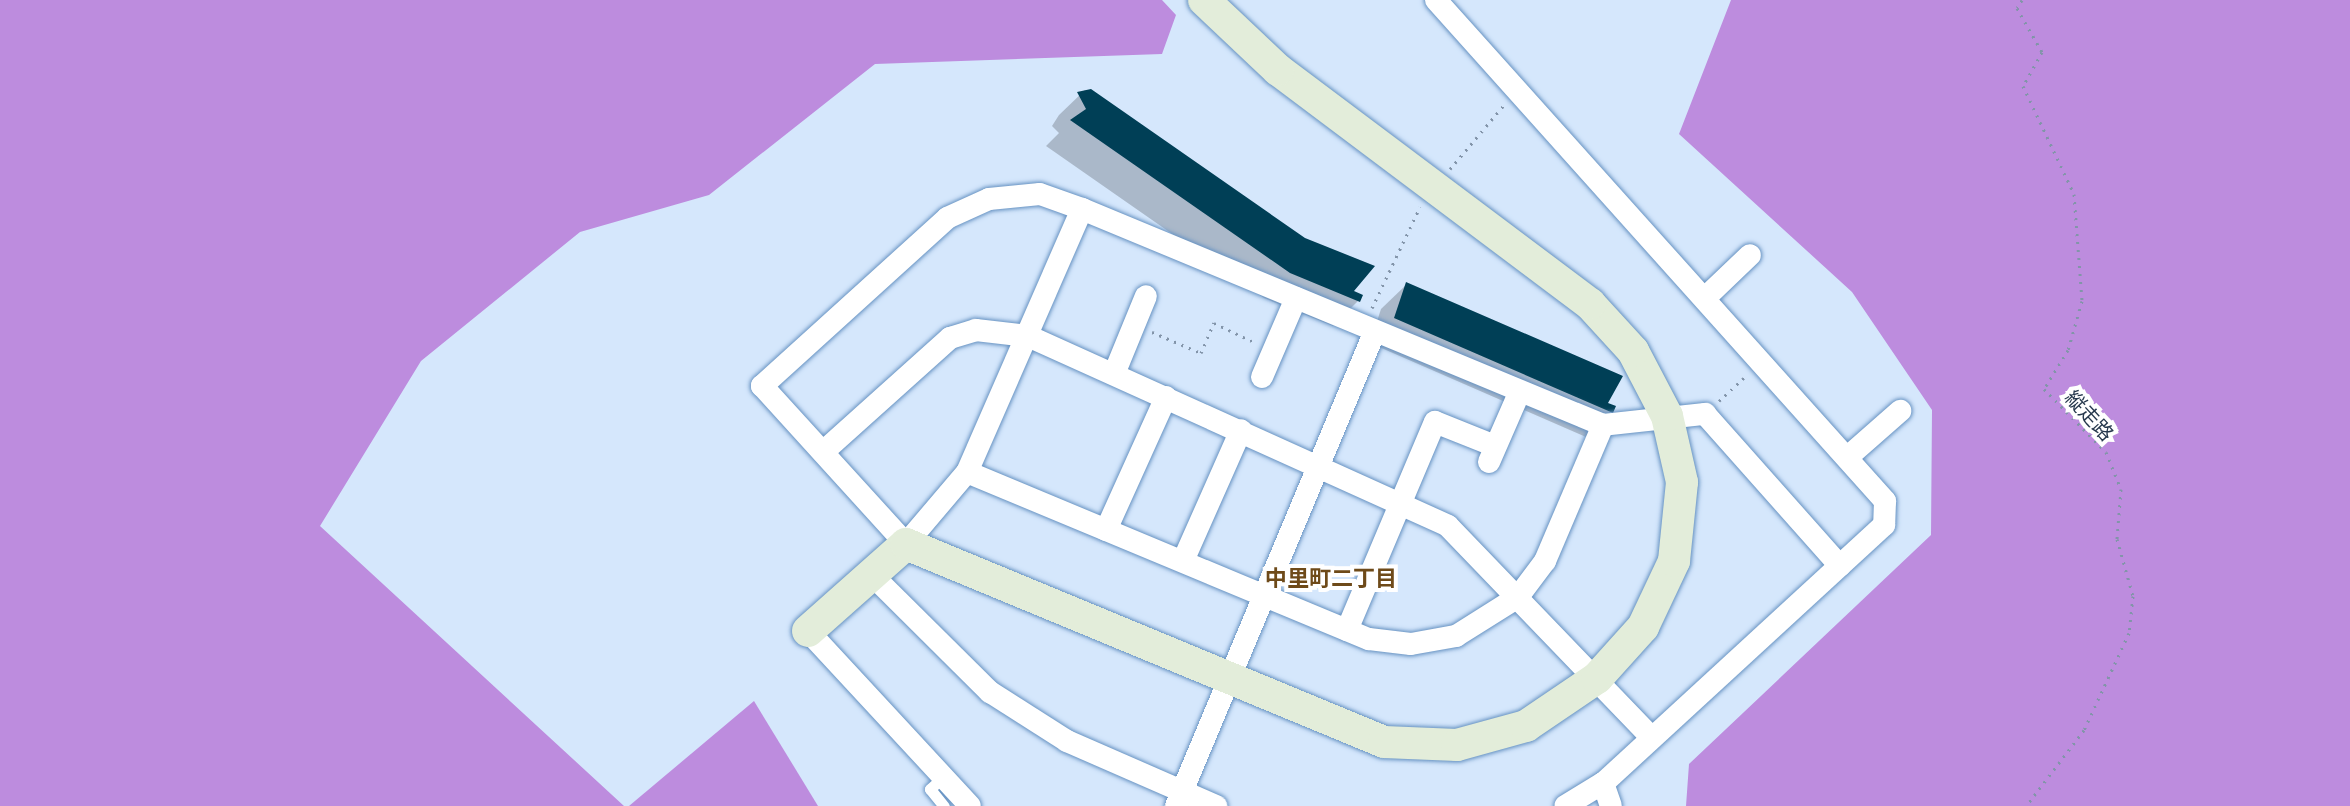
<!DOCTYPE html>
<meta charset="utf-8">
<style>
body{margin:0}
#map{position:relative;width:2350px;height:806px;overflow:hidden;background:#d5e7fc;font-family:"PT Sans Narrow","Noto Sans JP",sans-serif}
div>[style]{position:absolute}
[style*='--x']{left:calc(var(--x)*1px);top:calc(var(--y)*1px);width:calc(var(--w)*1px);rotate:calc(var(--a)*1deg)}
.forest>*{inset:0;background:#bd8cde}
.shadow>*{inset:0;background:#0003}
.building>*{inset:0;background:#003f56}
.path>*{height:3px;margin-top:-1.5px;transform-origin:0;background:repeating-linear-gradient(90deg,#8294a9 0 2px,transparent 0 8px)}
.roads{filter:drop-shadow(0 0 2px #6692c2) drop-shadow(0 0 2px #6692c2)}
.lane>*{height:11px;margin:-5.5px;padding:0 5.5px;transform-origin:5.5px;border-radius:5.5px;background:#fff}
.street>*{height:22px;margin:-11px;padding:0 11px;transform-origin:11px;border-radius:11px;background:#fff}
.secondary>*{height:32px;margin:-16px;padding:0 16px;transform-origin:16px;border-radius:16px;background:#e3edda}
span{translate:-50% -50%;white-space:nowrap;text-align:center;line-height:1.15;-webkit-text-stroke:8px #fff;paint-order:stroke}
.street-label{font-size:20px;color:#26384d}
.neighbourhood-label{font-size:22px;color:#6e4a19;font-weight:700}
</style>
<div id="map">
<div class="forest">
<div style="clip-path:polygon(0 0,1162px 0,1176px 15px,1162px 54px,875px 64px,709px 195px,580px 232px,421px 361px,320px 526px,624px 806px,0 806px)"></div>
<div style="clip-path:polygon(1731px 0,2350px 0,2350px 806px,1686px 806px,1689px 764px,1931px 535px,1932px 410px,1852px 292px,1679px 134px)"></div>
<div style="clip-path:polygon(754px 701px,818px 806px,629px 806px)"></div>
</div>
<div class="shadow">
<div style="clip-path:polygon(1085px 90px,1304px 240px,1358px 301px,1333px 326px,1264px 298px,1046px 146px,1059px 133px,1052px 126px,1059px 115px)"></div>
<div style="clip-path:polygon(1407px 284px,1605px 403px,1611px 412px,1586px 437px,1370px 343px,1381px 309px)"></div>
</div>
<div class="building">
<div style="clip-path:polygon(1091px 89px,1305px 238px,1375px 266px,1354px 291px,1363px 295px,1360px 302px,1290px 273px,1070px 120px,1086px 109px,1077px 92px)"></div>
<div style="clip-path:polygon(1406px 282px,1623px 376px,1608px 403px,1616px 406px,1613px 413px,1394px 318px)"></div>
</div>
<div class="path">
<div style="--x:2022;--y:0;--w:9;--a:122"></div>
<div style="--x:2017;--y:8;--w:51;--a:60.4"></div>
<div style="--x:2042;--y:52;--w:39;--a:119"></div>
<div style="--x:2023;--y:86;--w:119;--a:64.7"></div>
<div style="--x:2074;--y:194;--w:107;--a:85.7"></div>
<div style="--x:2082;--y:301;--w:51;--a:105.9"></div>
<div style="--x:2068;--y:350;--w:46;--a:121.6"></div>
<div style="--x:2044;--y:389;--w:88;--a:45.5"></div>
<div style="--x:2106;--y:452;--w:40;--a:68"></div>
<div style="--x:2121;--y:489;--w:50;--a:94.6"></div>
<div style="--x:2117;--y:539;--w:59;--a:74.3"></div>
<div style="--x:2133;--y:596;--w:37;--a:96"></div>
<div style="--x:2129;--y:633;--w:107;--a:114.9"></div>
<div style="--x:2084;--y:730;--w:96;--a:127.3"></div>
<div style="--x:1450;--y:169;--w:84;--a:-49.8"></div>
<div style="--x:1372;--y:308;--w:112;--a:-64.6"></div>
<div style="--x:1152;--y:332;--w:53;--a:23.2"></div>
<div style="--x:1201;--y:353;--w:33;--a:-67"></div>
<div style="--x:1214;--y:323;--w:47;--a:25.5"></div>
<div style="--x:1719;--y:401;--w:37;--a:-43"></div>
</div>
<div class="roads">
<div class="lane">
<div style="--x:941;--y:779;--w:15;--a:138"></div>
<div style="--x:930;--y:789;--w:22;--a:51"></div>
</div>
<div class="street">
<div style="--x:1436;--y:0;--w:673;--a:48.13"></div>
<div style="--x:1885;--y:501;--w:24;--a:92"></div>
<div style="--x:1884;--y:525;--w:381;--a:137.4"></div>
<div style="--x:1603;--y:783;--w:44;--a:148.8"></div>
<div style="--x:1082;--y:209;--w:287;--a:113.6"></div>
<div style="--x:967;--y:472;--w:94;--a:130.3"></div>
<div style="--x:906;--y:544;--w:214;--a:-132.3"></div>
<div style="--x:762;--y:386;--w:250;--a:-42.2"></div>
<div style="--x:947;--y:218;--w:46;--a:-24.3"></div>
<div style="--x:989;--y:199;--w:51;--a:-5.6"></div>
<div style="--x:1040;--y:194;--w:45;--a:19.7"></div>
<div style="--x:1082;--y:209;--w:564;--a:22.52"></div>
<div style="--x:1603;--y:425;--w:103;--a:-6.2"></div>
<div style="--x:1705;--y:414;--w:203;--a:48.4"></div>
<div style="--x:1705;--y:298;--w:62;--a:-43.7"></div>
<div style="--x:1114;--y:374;--w:84;--a:-67.7"></div>
<div style="--x:1262;--y:377;--w:86;--a:-66.7"></div>
<div style="--x:823;--y:452;--w:171;--a:-41.9"></div>
<div style="--x:950;--y:338;--w:27;--a:-17"></div>
<div style="--x:976;--y:330;--w:52;--a:6.6"></div>
<div style="--x:1028;--y:336;--w:461;--a:24.3"></div>
<div style="--x:1448;--y:526;--w:294;--a:46.1"></div>
<div style="--x:1850;--y:455;--w:67;--a:-41.3"></div>
<div style="--x:1489;--y:462;--w:77;--a:-66.4"></div>
<div style="--x:967;--y:472;--w:435;--a:22.6"></div>
<div style="--x:1369;--y:639;--w:42;--a:6.8"></div>
<div style="--x:1411;--y:644;--w:46;--a:-10.1"></div>
<div style="--x:1456;--y:636;--w:73;--a:-32.2"></div>
<div style="--x:1518;--y:597;--w:45;--a:-53.1"></div>
<div style="--x:1545;--y:561;--w:148;--a:-66.9"></div>
<div style="--x:1106;--y:530;--w:146;--a:-65.7"></div>
<div style="--x:1183;--y:561;--w:143;--a:-66.1"></div>
<div style="--x:871;--y:574;--w:168;--a:44.8"></div>
<div style="--x:990;--y:692;--w:91;--a:32.5"></div>
<div style="--x:1067;--y:741;--w:163;--a:23.6"></div>
<div style="--x:1347;--y:630;--w:226;--a:-67.1"></div>
<div style="--x:1435;--y:422;--w:65;--a:21.8"></div>
<div style="--x:808;--y:631;--w:238;--a:47.2"></div>
<div style="--x:1603;--y:783;--w:24;--a:71"></div>
<div style="--x:1176;--y:806;--w:515;--a:-67.27"></div>
</div>
<div class="secondary">
<div style="--x:808;--y:631;--w:131;--a:-41.6"></div>
<div style="--x:906;--y:544;--w:517;--a:22.5"></div>
<div style="--x:1384;--y:742;--w:73;--a:2.4"></div>
<div style="--x:1457;--y:745;--w:72;--a:-15.4"></div>
<div style="--x:1526;--y:726;--w:86;--a:-34.1"></div>
<div style="--x:1597;--y:678;--w:69;--a:-48"></div>
<div style="--x:1643;--y:627;--w:73;--a:-64.8"></div>
<div style="--x:1674;--y:561;--w:79;--a:-84.2"></div>
<div style="--x:1682;--y:482;--w:68;--a:-102.8"></div>
<div style="--x:1667;--y:416;--w:73;--a:-117.6"></div>
<div style="--x:1633;--y:351;--w:64;--a:-132.5"></div>
<div style="--x:1590;--y:304;--w:390;--a:-143.1"></div>
<div style="--x:1278;--y:70;--w:102;--a:-136.6"></div>
</div>
</div>
<div class="street-label">
<span style="left:2089px;top:416px;rotate:47deg">縦走路</span>
</div>
<div class="neighbourhood-label">
<span style="left:1331px;top:579px">中里町二丁目</span>
</div>
</div>
